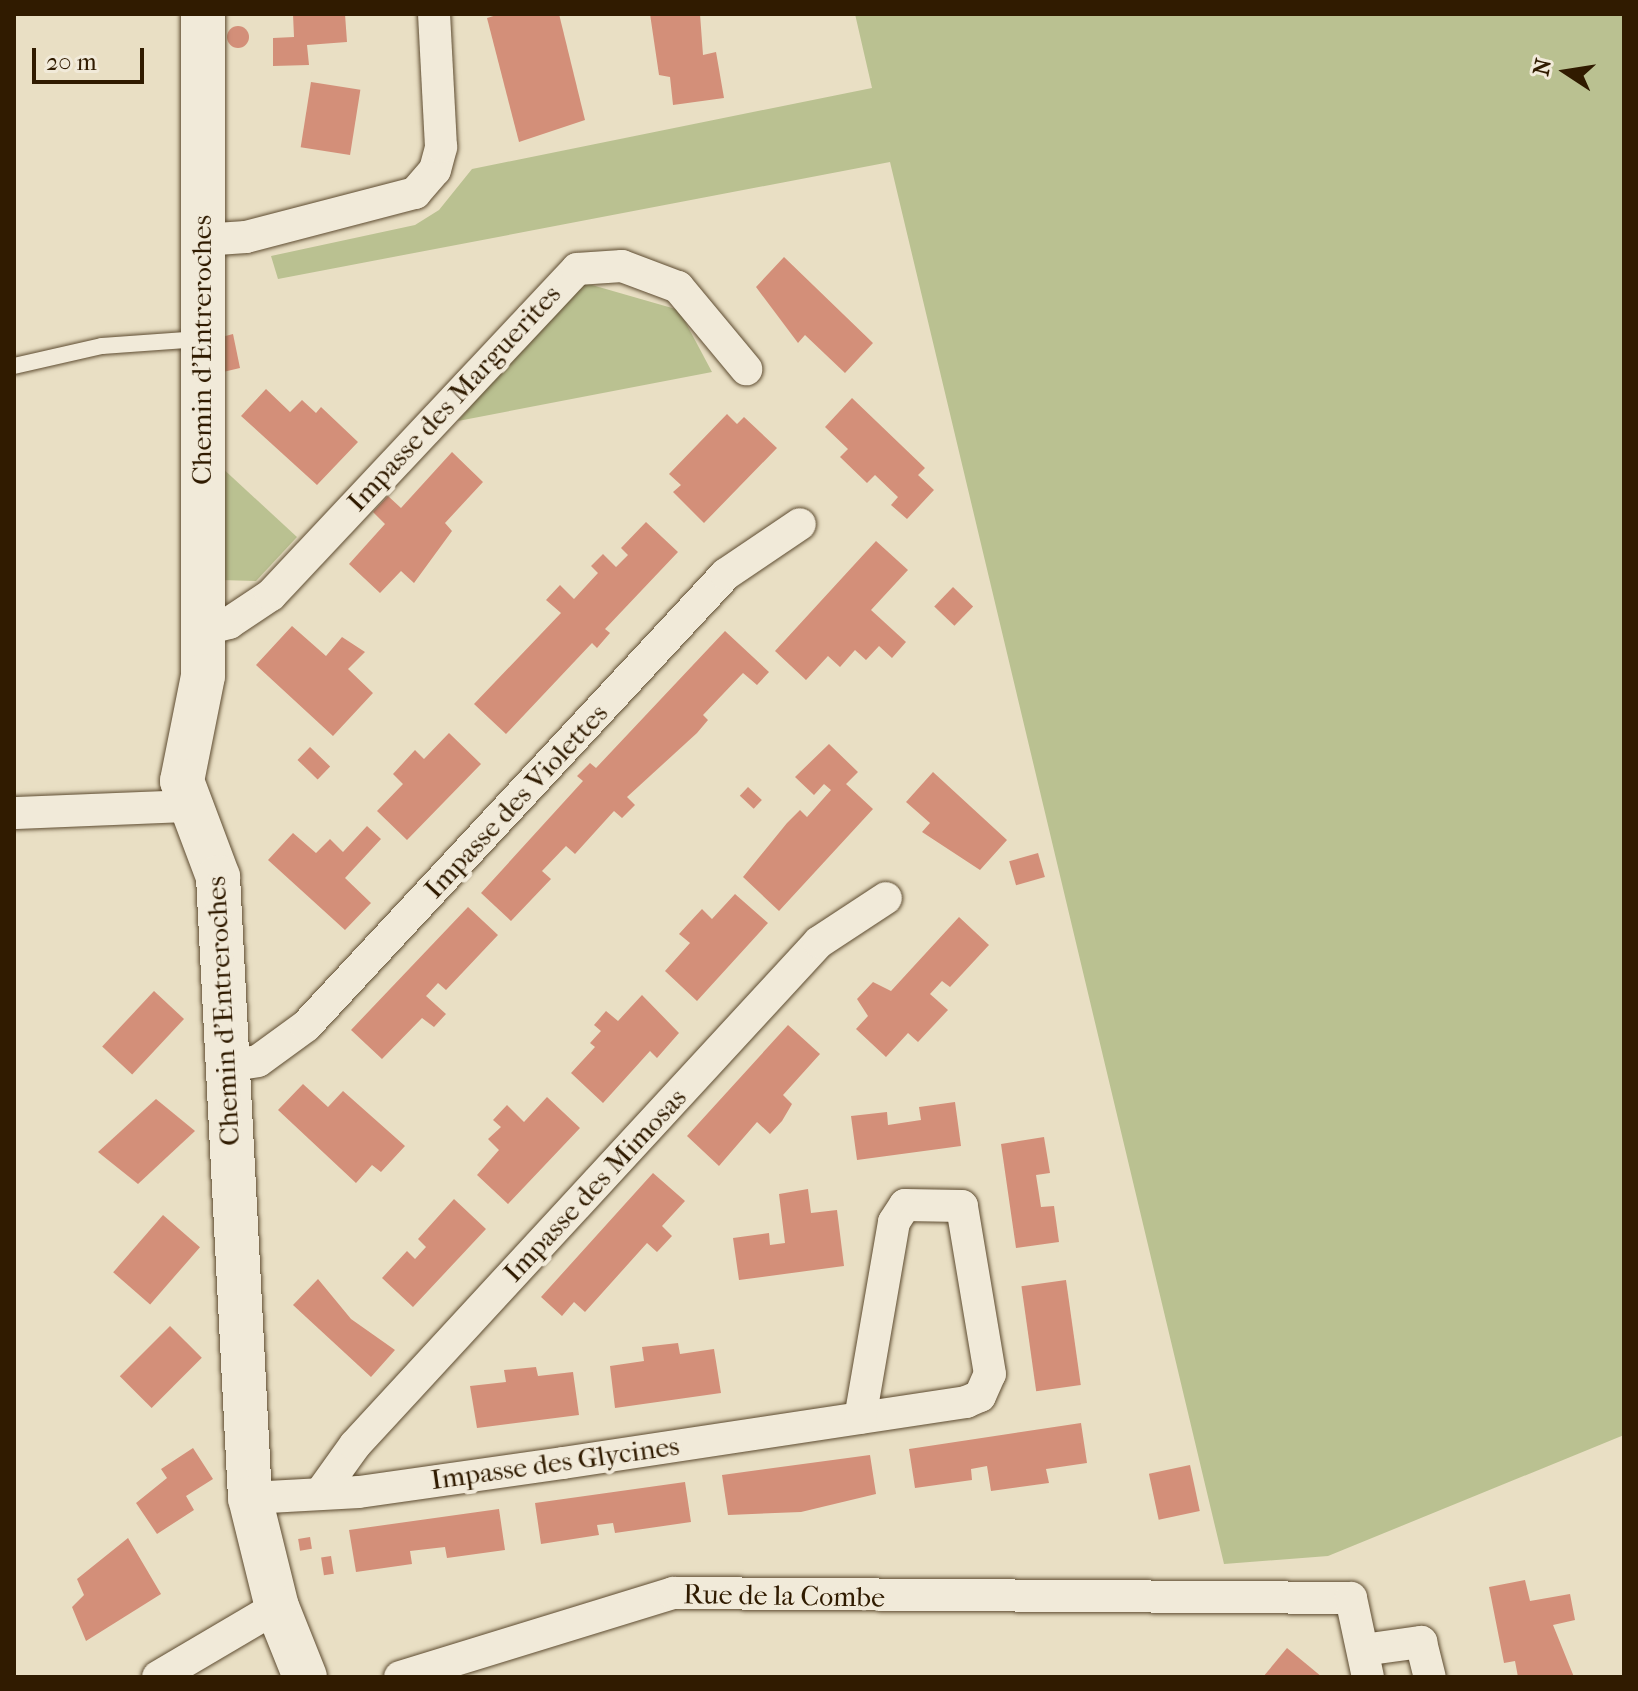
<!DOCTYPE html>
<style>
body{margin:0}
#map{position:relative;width:1638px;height:1691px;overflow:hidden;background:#e9dfc4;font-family:"IM FELL French Canon",serif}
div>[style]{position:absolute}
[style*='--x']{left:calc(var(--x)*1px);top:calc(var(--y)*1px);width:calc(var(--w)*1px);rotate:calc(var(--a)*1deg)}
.green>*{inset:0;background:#bac191}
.building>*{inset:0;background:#d38f79;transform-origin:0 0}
.round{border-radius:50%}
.roads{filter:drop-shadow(0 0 2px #5e4c31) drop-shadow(0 0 2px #5e4c31)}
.lane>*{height:16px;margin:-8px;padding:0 8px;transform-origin:8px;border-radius:8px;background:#f1ead9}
.street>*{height:32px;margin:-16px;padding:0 16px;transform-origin:16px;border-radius:16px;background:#f1ead9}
.secondary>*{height:44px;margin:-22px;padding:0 22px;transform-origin:22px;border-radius:22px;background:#f1ead9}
span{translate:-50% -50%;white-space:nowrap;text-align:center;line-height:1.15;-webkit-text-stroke:8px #f1ead9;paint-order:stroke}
.street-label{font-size:28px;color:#301b00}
.frame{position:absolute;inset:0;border:16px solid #301b00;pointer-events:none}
.north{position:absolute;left:1526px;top:32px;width:80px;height:80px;-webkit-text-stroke:6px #f1ead9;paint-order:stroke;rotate:282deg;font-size:22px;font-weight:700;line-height:32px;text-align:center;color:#301b00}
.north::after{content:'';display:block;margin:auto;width:28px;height:36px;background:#301b00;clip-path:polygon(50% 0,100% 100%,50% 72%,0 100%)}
.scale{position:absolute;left:32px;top:48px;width:112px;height:36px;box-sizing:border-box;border:4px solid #301b00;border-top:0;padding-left:10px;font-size:24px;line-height:28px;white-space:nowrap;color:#301b00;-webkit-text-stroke:6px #f1ead9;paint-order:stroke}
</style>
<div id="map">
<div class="green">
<div style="clip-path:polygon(855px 14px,1624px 14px,1624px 1435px,1328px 1556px,1224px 1564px,890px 162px,278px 279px,271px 256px,415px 225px,439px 210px,472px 169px,872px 88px)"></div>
<div style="clip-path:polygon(578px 281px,679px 310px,712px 372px,458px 421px)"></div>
<div style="clip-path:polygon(219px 465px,297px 537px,256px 581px,220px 580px)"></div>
</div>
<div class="building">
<div style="clip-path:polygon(293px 14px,345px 14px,347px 42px,307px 45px,309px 65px,273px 66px,273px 38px,294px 37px)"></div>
<div style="clip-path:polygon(500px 14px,559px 14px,585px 120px,519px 142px,487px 18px)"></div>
<div style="clip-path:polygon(650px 14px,700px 14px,703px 55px,716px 52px,724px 98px,673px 105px,670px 77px,659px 75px)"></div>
<div class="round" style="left:227px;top:26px;width:22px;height:22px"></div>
<div style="left:311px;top:82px;width:50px;height:66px;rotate:9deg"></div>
<div style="clip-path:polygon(784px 257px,873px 343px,845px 373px,805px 335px,798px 343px,756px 287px)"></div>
<div style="clip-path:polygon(233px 334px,240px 368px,223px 372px,218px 338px)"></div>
<div style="clip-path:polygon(266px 389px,290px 412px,302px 400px,316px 413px,321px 407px,358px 442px,317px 485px,241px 416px)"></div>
<div style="clip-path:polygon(852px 398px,925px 468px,918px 475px,934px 490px,907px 519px,891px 505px,898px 497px,875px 475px,867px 483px,840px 457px,848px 449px,825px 427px)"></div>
<div style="clip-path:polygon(727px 414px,737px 424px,744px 417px,777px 448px,704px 523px,673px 492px,681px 485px,669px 474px)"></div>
<div style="clip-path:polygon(452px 452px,483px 482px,445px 523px,452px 531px,414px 583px,401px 571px,380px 593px,349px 564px,385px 524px,373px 512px,388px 496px,401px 508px)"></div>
<div style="clip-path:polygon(646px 522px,678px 552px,605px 629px,610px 633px,597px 648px,592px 643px,506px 734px,474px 704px,561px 613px,546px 600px,560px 585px,574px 599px,598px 573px,591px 566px,603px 554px,616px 567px,628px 555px,621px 548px)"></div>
<div style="clip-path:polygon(876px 541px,908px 570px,871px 610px,906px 642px,892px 658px,879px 646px,866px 660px,855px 650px,840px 667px,828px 656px,806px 680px,775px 651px)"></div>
<div style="left:953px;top:587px;width:28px;height:27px;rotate:44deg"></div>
<div style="clip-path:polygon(292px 626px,326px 656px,342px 637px,365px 652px,348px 669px,373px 693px,333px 736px,256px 665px)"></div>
<div style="clip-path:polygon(725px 631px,769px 672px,757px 685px,743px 673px,703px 715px,708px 720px,697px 733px,627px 797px,635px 805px,622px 818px,614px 811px,575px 854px,566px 846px,542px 871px,551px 879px,511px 921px,481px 893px,583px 781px,577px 776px,590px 763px,596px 768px)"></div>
<div style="clip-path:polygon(449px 733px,481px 764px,407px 840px,377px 811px,403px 784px,393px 774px,415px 750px,424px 759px)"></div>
<div style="clip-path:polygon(829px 744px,858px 772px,846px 784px,873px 809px,779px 911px,743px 877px,787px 823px,800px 810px,807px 817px,831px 790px,824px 784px,814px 795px,795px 777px)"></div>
<div style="left:310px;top:747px;width:28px;height:18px;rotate:44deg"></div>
<div style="clip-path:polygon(933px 772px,1007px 840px,980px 870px,922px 832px,930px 823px,906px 802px)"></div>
<div style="left:748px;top:787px;width:19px;height:12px;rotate:43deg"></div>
<div style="clip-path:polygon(367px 826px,381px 839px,345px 878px,371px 903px,345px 930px,268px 860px,293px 833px,316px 853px,330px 839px,343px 852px)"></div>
<div style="left:1038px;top:853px;width:25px;height:30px;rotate:74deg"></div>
<div style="clip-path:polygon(735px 894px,768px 923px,697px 1001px,665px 971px,690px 943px,679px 934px,689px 923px,702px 909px,712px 919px)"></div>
<div style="clip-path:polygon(468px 907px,498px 935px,446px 990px,438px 983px,426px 996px,446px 1014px,434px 1027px,422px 1018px,382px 1059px,351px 1030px)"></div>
<div style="clip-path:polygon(959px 917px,989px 945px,950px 987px,942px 981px,930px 994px,948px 1010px,918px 1042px,908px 1033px,886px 1057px,856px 1029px,868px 1016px,857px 999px,873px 982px,891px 991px)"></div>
<div style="left:154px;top:991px;width:41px;height:76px;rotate:43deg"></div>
<div style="clip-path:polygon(642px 995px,679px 1033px,657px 1058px,650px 1051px,603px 1103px,571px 1073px,595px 1047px,590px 1043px,601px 1031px,594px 1025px,606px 1011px,618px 1021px)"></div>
<div style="clip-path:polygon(788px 1025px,820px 1054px,783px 1095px,792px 1104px,782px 1121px,770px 1134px,757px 1122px,719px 1166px,687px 1136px)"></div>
<div style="clip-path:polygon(303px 1084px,328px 1107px,343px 1091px,405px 1146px,381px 1172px,372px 1165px,356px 1183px,278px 1110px)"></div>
<div style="clip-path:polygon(547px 1097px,580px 1128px,508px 1204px,477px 1175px,499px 1150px,488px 1139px,501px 1127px,493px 1120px,507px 1105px,524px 1122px)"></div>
<div style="clip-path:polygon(156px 1099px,195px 1131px,138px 1184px,98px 1152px)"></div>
<div style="clip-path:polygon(955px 1102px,961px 1146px,857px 1160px,851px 1116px,887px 1112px,888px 1125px,921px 1120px,919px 1107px)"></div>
<div style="clip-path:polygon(1044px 1137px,1050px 1173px,1036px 1175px,1041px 1207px,1054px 1206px,1059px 1242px,1016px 1248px,1001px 1144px)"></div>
<div style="clip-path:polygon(653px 1173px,685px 1201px,662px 1226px,672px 1236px,657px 1252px,647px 1243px,585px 1312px,574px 1302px,562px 1316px,541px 1297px)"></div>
<div style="clip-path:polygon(808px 1189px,811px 1213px,837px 1210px,844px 1266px,739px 1280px,733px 1238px,769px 1233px,770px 1245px,785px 1243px,779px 1194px)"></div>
<div style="clip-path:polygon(454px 1199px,486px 1229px,413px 1307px,382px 1278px,407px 1251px,415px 1259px,426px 1247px,418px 1239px)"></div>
<div style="left:163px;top:1215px;width:49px;height:76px;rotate:41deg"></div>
<div style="clip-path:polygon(318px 1279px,351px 1319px,395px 1350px,371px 1377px,293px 1305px)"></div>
<div style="left:1066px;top:1280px;width:106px;height:45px;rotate:82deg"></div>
<div style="left:170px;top:1326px;width:45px;height:71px;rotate:45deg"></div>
<div style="clip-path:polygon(678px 1343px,680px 1354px,714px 1349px,721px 1393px,615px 1408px,610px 1366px,644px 1361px,642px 1347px)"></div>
<div style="clip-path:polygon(536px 1367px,538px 1376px,573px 1372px,579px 1415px,477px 1428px,470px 1386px,506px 1382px,504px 1370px)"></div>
<div style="clip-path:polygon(1081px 1423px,1087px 1463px,1046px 1469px,1049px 1483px,991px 1491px,987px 1466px,971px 1469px,972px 1480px,915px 1488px,909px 1449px)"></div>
<div style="clip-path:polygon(193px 1448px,213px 1479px,186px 1496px,194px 1510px,157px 1534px,136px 1503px,167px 1478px,161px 1469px)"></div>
<div style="clip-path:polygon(870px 1455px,876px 1494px,801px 1512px,728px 1515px,722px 1475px)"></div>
<div style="left:1190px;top:1465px;width:47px;height:42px;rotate:78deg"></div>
<div style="clip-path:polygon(685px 1482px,691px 1522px,615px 1533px,613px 1523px,597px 1525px,599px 1535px,541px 1544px,535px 1503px)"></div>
<div style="clip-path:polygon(499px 1509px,505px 1550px,447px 1558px,445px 1547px,410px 1551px,412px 1564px,356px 1572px,349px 1530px)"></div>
<div style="left:310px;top:1537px;width:12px;height:12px;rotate:81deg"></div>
<div style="clip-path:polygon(128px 1538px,161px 1594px,86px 1641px,72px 1607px,84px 1595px,77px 1579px)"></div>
<div style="left:331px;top:1556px;width:18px;height:10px;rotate:81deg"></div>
<div style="clip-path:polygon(1525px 1580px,1530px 1601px,1570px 1594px,1575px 1620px,1553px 1625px,1574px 1677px,1518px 1677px,1515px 1661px,1504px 1663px,1489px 1587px)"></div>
<div style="clip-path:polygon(1287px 1648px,1322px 1677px,1263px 1677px)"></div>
</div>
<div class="roads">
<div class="lane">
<div style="--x:14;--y:366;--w:90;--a:-12.8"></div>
<div style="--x:102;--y:346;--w:98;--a:-4.1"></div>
</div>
<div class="street">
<div style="--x:202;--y:240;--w:44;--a:-3.9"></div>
<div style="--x:246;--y:237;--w:175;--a:-14.6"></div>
<div style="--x:415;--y:193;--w:30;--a:-49"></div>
<div style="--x:435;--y:170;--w:24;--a:-75"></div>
<div style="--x:441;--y:147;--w:133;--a:-93"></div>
<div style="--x:205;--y:629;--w:25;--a:-14"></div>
<div style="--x:229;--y:623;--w:50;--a:-33.7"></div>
<div style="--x:271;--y:595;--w:447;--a:-46.8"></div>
<div style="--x:577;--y:269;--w:45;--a:-3.8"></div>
<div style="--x:622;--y:266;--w:60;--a:20.6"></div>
<div style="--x:678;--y:287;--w:107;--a:50.3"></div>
<div style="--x:14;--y:813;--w:174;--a:-2.3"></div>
<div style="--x:227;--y:1066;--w:31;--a:-9"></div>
<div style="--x:258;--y:1061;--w:59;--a:-36.1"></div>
<div style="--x:306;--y:1026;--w:617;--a:-47.1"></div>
<div style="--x:726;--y:574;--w:89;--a:-34"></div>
<div style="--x:322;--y:1491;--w:57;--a:-54.3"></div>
<div style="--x:355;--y:1445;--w:684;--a:-47.31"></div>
<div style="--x:819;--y:942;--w:80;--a:-33.3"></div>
<div style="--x:250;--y:1498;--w:109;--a:-3.2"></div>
<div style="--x:359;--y:1492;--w:206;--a:-8.1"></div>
<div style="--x:563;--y:1463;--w:408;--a:-8.6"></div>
<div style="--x:966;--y:1402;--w:15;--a:-23"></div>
<div style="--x:980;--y:1396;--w:24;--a:-66"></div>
<div style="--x:990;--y:1374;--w:170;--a:-99.5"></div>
<div style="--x:962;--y:1206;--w:57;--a:-179"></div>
<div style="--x:905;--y:1205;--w:20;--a:123"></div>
<div style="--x:894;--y:1222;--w:199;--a:99.8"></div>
<div style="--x:1363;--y:1650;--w:59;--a:-7.9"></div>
<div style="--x:1421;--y:1642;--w:36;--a:76"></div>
<div style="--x:158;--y:1677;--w:138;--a:-30.5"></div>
<div style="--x:400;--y:1677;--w:286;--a:-17.1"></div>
<div style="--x:673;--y:1593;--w:678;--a:0.42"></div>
<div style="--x:1351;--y:1598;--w:81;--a:77.9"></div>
</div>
<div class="secondary">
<div style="--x:203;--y:14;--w:662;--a:90"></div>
<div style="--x:203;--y:676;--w:107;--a:101.3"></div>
<div style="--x:182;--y:781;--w:103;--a:69.4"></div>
<div style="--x:218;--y:877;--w:622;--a:87.05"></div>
<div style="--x:250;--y:1498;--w:112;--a:76.1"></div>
<div style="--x:277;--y:1607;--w:75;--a:68.2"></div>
</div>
</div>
<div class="street-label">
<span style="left:202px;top:350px;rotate:-90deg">Chemin d'Entreroches</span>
<span style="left:454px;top:398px;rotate:-47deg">Impasse des Marguerites</span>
<span style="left:516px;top:801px;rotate:-47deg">Impasse des Violettes</span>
<span style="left:223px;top:1011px;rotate:-93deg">Chemin d'Entreroches</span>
<span style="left:595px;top:1185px;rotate:-47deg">Impasse des Mimosas</span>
<span style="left:555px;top:1463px;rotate:-8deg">Impasse des Glycines</span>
<span style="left:784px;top:1596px;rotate:1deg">Rue de la Combe</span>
</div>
<div class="frame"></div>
<div class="north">N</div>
<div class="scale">20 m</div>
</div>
